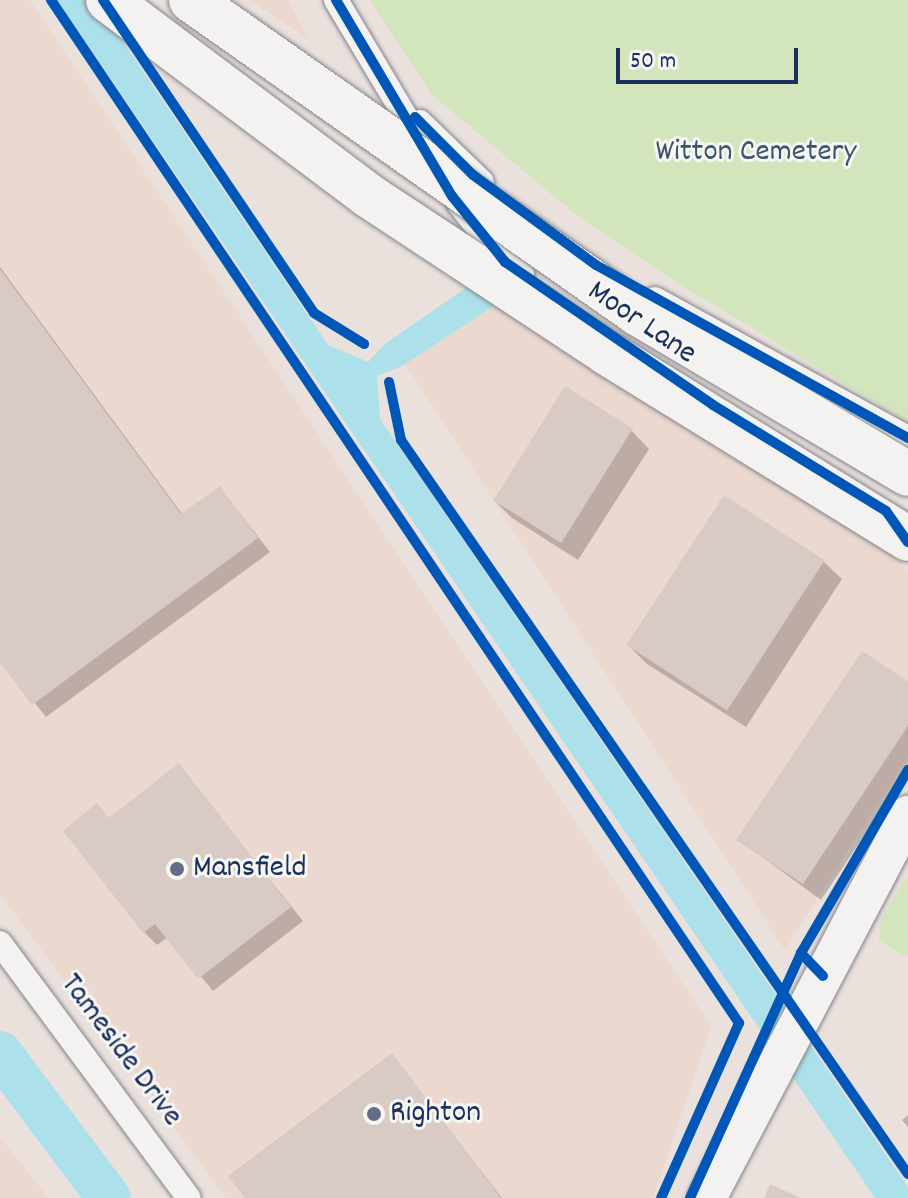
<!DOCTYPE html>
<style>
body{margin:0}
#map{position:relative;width:908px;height:1198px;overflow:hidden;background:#eae1dd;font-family:Dekko,sans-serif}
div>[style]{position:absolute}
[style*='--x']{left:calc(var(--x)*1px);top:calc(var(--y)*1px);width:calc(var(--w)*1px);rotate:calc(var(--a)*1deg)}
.built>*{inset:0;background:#ebd8cf}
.green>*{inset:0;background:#d3e5bd}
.water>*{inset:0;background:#ace0ea}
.shadow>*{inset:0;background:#0003}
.river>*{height:44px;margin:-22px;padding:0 22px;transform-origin:22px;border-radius:22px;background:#ace0ea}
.building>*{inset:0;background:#d8cac4;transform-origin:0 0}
.roads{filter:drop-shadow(0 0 2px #84848b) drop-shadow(0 0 2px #84848b)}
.street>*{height:24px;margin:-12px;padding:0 12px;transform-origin:12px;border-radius:12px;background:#f3f2f0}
.primary>*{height:38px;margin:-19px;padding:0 19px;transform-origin:19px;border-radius:19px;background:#f3f2f0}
.bridges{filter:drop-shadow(0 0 2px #84848b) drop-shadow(0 0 2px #84848b)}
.highway-bridge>*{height:44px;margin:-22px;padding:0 22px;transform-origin:22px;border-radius:22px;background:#f3f2f0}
.cycleway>*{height:10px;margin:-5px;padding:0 5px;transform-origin:5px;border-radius:5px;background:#0057b8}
.dots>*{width:22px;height:22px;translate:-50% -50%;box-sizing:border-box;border:4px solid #f6f6f2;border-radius:50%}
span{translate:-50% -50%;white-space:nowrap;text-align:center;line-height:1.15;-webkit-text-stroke:6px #f6f6f2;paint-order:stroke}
.park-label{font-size:32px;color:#3c546c}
.street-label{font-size:32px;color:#1b2f5e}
.poi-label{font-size:32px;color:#1b2f5e}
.left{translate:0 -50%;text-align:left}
.scale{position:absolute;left:616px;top:48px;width:182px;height:36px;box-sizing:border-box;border:4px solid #1b2f5e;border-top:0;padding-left:10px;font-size:24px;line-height:28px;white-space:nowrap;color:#1b2f5e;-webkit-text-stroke:6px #f6f6f2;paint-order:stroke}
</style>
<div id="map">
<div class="built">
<div style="clip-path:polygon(0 0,30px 0,711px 1026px,653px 1198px,226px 1198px,0 894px)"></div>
<div style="clip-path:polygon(250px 0,288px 0,309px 40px)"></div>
<div style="clip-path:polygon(491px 295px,892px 552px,908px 573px,908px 756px,785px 950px,402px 359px)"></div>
<div style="clip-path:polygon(0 1137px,49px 1198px,0 1198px)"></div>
</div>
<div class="green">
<div style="clip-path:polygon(370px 0,908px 0,908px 422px,671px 279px,573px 212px,431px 94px)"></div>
<div style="clip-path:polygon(908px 874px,908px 955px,903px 956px,879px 940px,881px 919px)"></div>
</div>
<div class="water">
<div style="clip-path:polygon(57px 0,95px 0,328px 345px,368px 362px,385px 344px,477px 280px,498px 303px,402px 366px,377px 376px,380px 419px,908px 1187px,908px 1198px,875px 1198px)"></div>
</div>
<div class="shadow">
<div style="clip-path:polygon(0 267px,183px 515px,220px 488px,270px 552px,46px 717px,0 659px)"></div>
<div style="clip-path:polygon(632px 431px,649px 449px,578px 560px,512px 518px,494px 500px)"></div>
<div style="clip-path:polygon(725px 498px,824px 562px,842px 579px,746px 727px,647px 664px,629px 646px)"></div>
<div style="clip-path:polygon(908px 683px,908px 770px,821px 900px,739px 840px)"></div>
<div style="clip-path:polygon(179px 766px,303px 921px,213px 991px,168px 937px,157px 945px,144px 932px,97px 806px,110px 819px)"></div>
<div style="clip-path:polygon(392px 1056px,502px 1198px,247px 1198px)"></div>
<div style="clip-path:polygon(908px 1115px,908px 1127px,902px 1120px)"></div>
</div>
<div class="river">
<div style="--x:0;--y:1053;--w:181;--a:53.1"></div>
</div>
<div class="building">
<div style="clip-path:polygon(0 269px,181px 514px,220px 486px,258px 538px,32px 705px,0 662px)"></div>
<div style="left:565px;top:386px;width:80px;height:135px;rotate:32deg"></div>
<div style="left:724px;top:495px;width:120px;height:179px;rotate:33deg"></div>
<div style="clip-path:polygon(862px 651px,908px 681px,908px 726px,803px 884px,736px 840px)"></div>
<div style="clip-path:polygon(179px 763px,291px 907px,198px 979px,155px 924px,143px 933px,63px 831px,97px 803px,109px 818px)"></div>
<div style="clip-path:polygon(392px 1053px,501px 1198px,245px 1198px,228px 1176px)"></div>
<div style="clip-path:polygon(770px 1184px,801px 1198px,764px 1198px)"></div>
</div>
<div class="roads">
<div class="street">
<div style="--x:336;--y:0;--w:182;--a:59.2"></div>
<div style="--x:420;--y:122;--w:86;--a:44.1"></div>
<div style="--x:459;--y:204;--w:74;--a:51.6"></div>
<div style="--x:505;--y:262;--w:21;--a:35"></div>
<div style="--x:655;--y:299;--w:289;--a:28.8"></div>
<div style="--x:0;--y:943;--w:317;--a:53.5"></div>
</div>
<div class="primary">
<div style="--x:707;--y:1198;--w:433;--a:-62.3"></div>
</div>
</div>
<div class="bridges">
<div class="highway-bridge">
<div style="--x:108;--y:0;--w:326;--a:36.9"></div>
<div style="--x:369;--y:196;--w:285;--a:33.4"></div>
<div style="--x:607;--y:353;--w:354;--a:31.7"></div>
<div style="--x:191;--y:0;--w:545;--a:35.06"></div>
<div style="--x:637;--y:313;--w:315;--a:30.7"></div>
</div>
</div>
<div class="cycleway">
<div style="--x:51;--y:0;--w:1233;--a:56.08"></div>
<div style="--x:739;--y:1023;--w:192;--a:114"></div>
<div style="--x:103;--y:0;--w:377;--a:56"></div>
<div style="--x:314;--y:313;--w:59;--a:31.8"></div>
<div style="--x:336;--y:0;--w:228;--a:59.4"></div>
<div style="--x:452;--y:196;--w:85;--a:51.2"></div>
<div style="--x:505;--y:262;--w:252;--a:34.5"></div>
<div style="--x:713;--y:405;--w:203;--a:31.5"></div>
<div style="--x:886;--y:511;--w:38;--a:55"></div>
<div style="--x:415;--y:117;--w:82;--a:45"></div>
<div style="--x:473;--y:175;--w:152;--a:36.2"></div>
<div style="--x:596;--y:265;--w:357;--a:29"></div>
<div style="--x:389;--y:382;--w:59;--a:78.3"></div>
<div style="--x:401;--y:440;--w:892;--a:55.37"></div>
<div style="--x:823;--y:976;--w:32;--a:-134"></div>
<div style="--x:801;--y:953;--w:212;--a:-59.7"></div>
<div style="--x:690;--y:1198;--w:269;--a:-65.6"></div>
</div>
<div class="dots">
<div style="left:177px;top:869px;background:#636d8a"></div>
<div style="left:374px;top:1114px;background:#636d8a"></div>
</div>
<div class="park-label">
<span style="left:756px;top:153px">Witton Cemetery</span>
</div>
<div class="street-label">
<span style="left:641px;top:324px;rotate:34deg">Moor Lane</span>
<span style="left:120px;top:1051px;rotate:53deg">Tameside Drive</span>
</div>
<div class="poi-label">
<span class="left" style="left:193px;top:869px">Mansfield</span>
<span class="left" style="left:390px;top:1114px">Righton</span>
</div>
<div class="scale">50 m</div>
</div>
